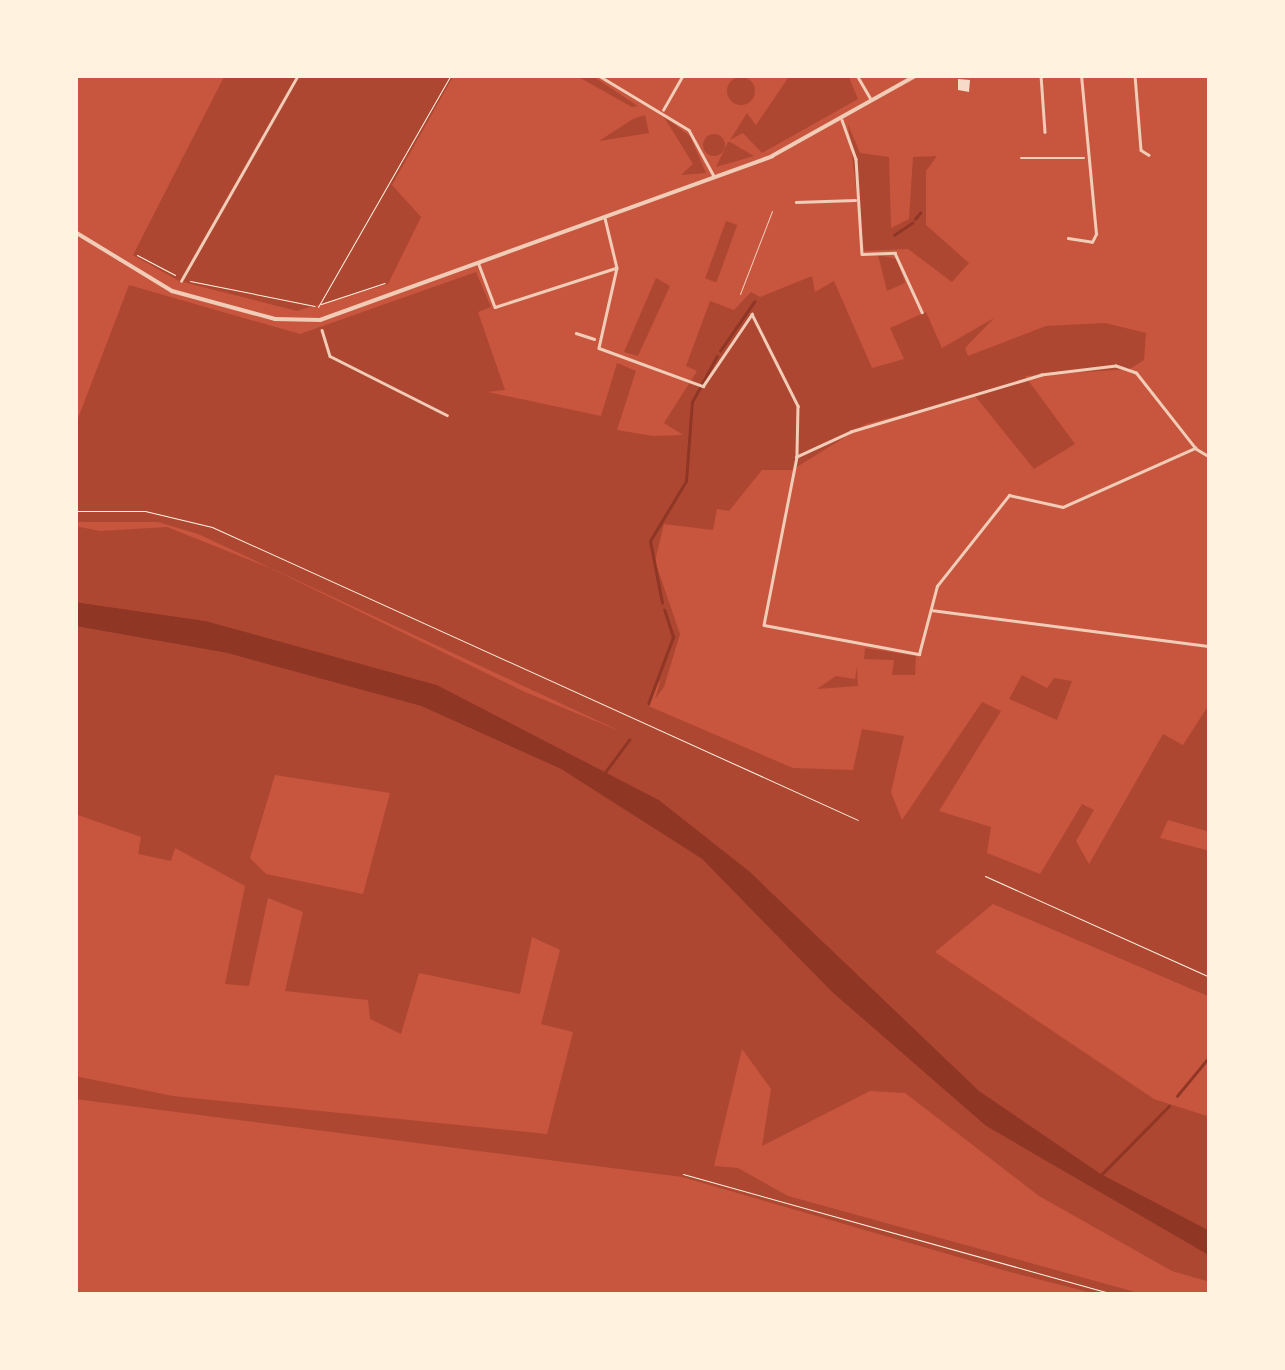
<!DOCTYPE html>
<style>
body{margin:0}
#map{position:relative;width:1285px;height:1370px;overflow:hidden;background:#c8553d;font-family:Ubuntu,sans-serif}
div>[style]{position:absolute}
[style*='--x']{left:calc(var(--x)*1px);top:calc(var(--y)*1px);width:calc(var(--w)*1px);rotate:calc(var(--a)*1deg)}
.green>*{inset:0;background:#ae4732;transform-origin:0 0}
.round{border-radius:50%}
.water>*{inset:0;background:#8f3625}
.stream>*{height:2.5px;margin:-1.25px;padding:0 1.25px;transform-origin:1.25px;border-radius:1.25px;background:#8f3625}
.building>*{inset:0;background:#f7dbc8}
.path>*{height:1px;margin:-0.5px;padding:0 0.5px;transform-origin:0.5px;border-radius:0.5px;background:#fff3e0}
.service>*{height:1px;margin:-0.5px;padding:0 0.5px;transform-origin:0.5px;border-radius:0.5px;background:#f1ccb7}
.pedestrian>*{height:2.5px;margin:-1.25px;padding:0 1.25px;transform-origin:1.25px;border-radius:1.25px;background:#f1ccb7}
.minor>*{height:2.5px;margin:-1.25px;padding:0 1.25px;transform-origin:1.25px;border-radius:1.25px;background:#f1ccb7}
.tertiary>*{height:4px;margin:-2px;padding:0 2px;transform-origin:2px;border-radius:2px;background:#f1ccb7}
span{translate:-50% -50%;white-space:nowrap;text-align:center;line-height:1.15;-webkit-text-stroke:8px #fff3e0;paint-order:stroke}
.frame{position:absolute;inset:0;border:78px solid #fff3e0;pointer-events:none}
</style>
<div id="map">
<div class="green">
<div style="clip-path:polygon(225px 75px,454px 75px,392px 185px,421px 217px,388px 284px,297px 311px,179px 281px,133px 255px)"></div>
<div style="clip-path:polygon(575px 75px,591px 75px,638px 106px,632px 107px)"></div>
<div style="clip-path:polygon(790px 75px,848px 75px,858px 99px,762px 153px,743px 133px,730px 140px,747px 113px,756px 125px)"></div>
<div class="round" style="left:727px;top:77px;width:28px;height:28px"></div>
<div style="clip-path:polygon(645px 115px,649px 133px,599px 141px,633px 119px)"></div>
<div style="clip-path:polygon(664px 117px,690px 136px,706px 173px,681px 175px,693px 164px)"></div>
<div style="clip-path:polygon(848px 124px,860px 153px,889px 157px,891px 228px,909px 219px,913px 157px,937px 156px,926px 171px,926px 225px,969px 263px,952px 282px,908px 249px,864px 251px)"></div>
<div class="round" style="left:703px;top:134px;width:22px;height:22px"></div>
<div style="clip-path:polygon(728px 142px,730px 142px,754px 156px,716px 167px)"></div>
<div style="left:726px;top:221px;width:12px;height:61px;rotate:20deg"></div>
<div style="clip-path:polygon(878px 255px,897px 259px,905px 283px,887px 291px)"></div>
<div style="clip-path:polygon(476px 272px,491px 307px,478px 312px,505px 390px,488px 392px,601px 416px,617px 363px,636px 371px,617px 430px,653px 436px,683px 435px,664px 423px,697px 371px,686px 366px,710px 301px,734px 310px,751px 292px,760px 297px,812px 276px,815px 292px,834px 281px,872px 368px,904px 359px,890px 328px,926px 312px,942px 348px,994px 318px,965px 348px,968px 356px,1046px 326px,1105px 323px,1146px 333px,1144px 360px,1130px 369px,1025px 376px,1075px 444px,1034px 469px,975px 396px,866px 424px,792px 470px,762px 470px,729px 511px,717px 509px,713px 530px,664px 524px,655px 561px,680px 634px,664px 687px,655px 699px,661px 679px,646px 705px,793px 768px,853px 770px,862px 729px,904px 736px,891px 792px,902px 820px,982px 702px,1001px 711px,939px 811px,991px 827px,987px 853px,1040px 874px,1082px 804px,1094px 810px,1076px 841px,1089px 864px,1163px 734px,1183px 745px,1210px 703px,1210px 832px,1168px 820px,1160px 838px,1210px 851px,1210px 997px,993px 904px,935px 952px,1154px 1099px,1210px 1117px,1210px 1231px,1101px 1174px,978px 1091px,749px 871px,659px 800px,437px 685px,206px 621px,75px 602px,75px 526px,100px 531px,167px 527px,270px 568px,525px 692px,622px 732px,198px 534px,158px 522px,75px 522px,75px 426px,129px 285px,300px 334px)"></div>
<div style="clip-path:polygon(656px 278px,670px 286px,638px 356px,624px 352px)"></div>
<div style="clip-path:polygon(evenodd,75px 626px,227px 653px,421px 706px,561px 769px,702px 859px,832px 992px,986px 1126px,1210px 1256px,1210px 1282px,1172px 1271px,1039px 1196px,905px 1093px,870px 1091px,762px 1146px,771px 1089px,742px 1049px,714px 1166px,738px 1168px,788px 1196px,1146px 1295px,1100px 1295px,1010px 1272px,682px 1177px,75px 1099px,75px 1076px,173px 1096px,547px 1134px,573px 1032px,541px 1024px,560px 950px,532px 937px,520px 994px,419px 973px,401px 1034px,370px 1019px,368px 1000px,285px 991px,303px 912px,268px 898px,249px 986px,225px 984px,245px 886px,175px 848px,171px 861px,138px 854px,141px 837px,75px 814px,75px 626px,275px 775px,390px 793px,363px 894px,266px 874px,250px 858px,275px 775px)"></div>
<div style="clip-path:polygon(865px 648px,916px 656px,915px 675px,892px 675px,894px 660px,864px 659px)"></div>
<div style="clip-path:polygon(857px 667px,858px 686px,817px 689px,836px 676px,855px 679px)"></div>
<div style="clip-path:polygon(1022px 675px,1047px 688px,1054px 678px,1072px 681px,1057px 720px,1009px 699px)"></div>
</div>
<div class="water">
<div style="clip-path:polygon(75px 602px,206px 621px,437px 685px,659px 800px,749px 871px,979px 1091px,1101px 1174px,1210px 1231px,1210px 1256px,986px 1126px,832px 992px,702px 859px,561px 769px,421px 706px,227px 653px,75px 626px)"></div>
</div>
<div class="stream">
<div style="--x:915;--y:219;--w:8;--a:-50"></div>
<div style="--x:894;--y:235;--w:22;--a:-34"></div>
<div style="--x:720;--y:351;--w:60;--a:-55.2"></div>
<div style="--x:662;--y:603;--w:63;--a:-101"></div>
<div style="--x:650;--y:541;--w:70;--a:-59"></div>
<div style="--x:686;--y:481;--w:79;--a:-85.7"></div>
<div style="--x:692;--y:402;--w:52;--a:-61.5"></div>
<div style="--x:648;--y:704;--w:72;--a:-69.5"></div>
<div style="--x:673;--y:637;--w:28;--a:-108"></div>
<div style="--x:603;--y:775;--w:44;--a:-53.4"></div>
<div style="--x:1177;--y:1096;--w:52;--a:-50.5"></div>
<div style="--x:1100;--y:1176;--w:98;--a:-45.4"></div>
</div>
<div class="building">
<div style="clip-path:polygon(958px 79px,970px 80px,969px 92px,958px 90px)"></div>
</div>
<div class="path">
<div style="--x:137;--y:255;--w:43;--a:27.8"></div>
<div style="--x:190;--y:281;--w:127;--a:11.3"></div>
<div style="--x:321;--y:304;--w:67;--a:-18.2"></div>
<div style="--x:318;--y:307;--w:267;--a:-60.2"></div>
<div style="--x:75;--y:511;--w:70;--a:0"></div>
<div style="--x:145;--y:511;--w:69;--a:13.4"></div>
<div style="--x:212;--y:527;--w:709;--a:24.4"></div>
<div style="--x:985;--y:876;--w:247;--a:24.2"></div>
<div style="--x:683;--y:1174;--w:450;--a:15.6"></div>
</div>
<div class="service">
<div style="--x:740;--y:294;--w:89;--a:-68.9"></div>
</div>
<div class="pedestrian">
<div style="--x:181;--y:281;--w:237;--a:-60.4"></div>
<div style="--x:322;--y:330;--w:27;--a:73"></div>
<div style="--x:330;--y:356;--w:131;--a:26.8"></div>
</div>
<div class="minor">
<div style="--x:598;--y:75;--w:106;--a:31.1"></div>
<div style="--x:689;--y:130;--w:52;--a:61.5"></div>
<div style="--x:857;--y:75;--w:28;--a:60"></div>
<div style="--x:1041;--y:75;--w:57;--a:86"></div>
<div style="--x:1135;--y:75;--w:75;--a:85.4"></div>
<div style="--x:1141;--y:150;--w:9;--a:32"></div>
<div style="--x:663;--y:110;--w:40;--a:-60.3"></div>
<div style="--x:842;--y:120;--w:41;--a:70.3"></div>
<div style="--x:856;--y:159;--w:95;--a:86.4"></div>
<div style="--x:862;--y:254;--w:33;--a:-2"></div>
<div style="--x:895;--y:253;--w:65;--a:65.4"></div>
<div style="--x:1021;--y:158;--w:63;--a:0"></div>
<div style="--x:796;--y:202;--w:59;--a:-1.9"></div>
<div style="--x:605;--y:218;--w:51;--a:76.5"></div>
<div style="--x:617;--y:268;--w:82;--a:102.7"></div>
<div style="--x:599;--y:348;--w:111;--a:20.1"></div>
<div style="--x:703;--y:386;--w:87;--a:-55.8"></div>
<div style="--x:752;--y:314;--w:103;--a:63.4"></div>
<div style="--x:798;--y:406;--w:49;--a:91.2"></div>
<div style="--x:1068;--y:238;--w:24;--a:9"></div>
<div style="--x:1092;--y:242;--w:9;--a:-63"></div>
<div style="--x:1096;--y:234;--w:160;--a:-95.4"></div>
<div style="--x:478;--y:262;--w:48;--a:69.3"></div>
<div style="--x:495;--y:307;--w:127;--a:-17.9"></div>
<div style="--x:576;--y:333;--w:19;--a:18"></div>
<div style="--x:1195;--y:448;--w:95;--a:-128.2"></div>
<div style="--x:1136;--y:373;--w:21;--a:-161"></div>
<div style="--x:1116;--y:366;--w:75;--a:173.1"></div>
<div style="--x:1042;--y:375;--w:199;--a:163.4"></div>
<div style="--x:851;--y:432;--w:60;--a:155.2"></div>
<div style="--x:797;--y:457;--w:171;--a:101.1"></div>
<div style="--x:764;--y:625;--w:158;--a:10.6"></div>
<div style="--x:919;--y:654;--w:70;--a:-75.2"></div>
<div style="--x:937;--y:586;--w:116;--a:-51.6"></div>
<div style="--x:1009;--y:495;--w:55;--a:12.5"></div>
<div style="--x:1063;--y:507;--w:145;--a:-24.1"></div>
<div style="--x:1195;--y:448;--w:17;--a:31"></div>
<div style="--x:931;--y:610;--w:281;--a:7.4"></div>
</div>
<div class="tertiary">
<div style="--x:75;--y:232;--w:114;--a:31.3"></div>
<div style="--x:172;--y:291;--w:107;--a:15.2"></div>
<div style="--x:275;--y:319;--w:45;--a:1.3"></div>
<div style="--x:320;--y:320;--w:481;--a:-19.9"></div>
<div style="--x:772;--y:156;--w:166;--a:-29.2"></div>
</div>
<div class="frame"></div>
</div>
